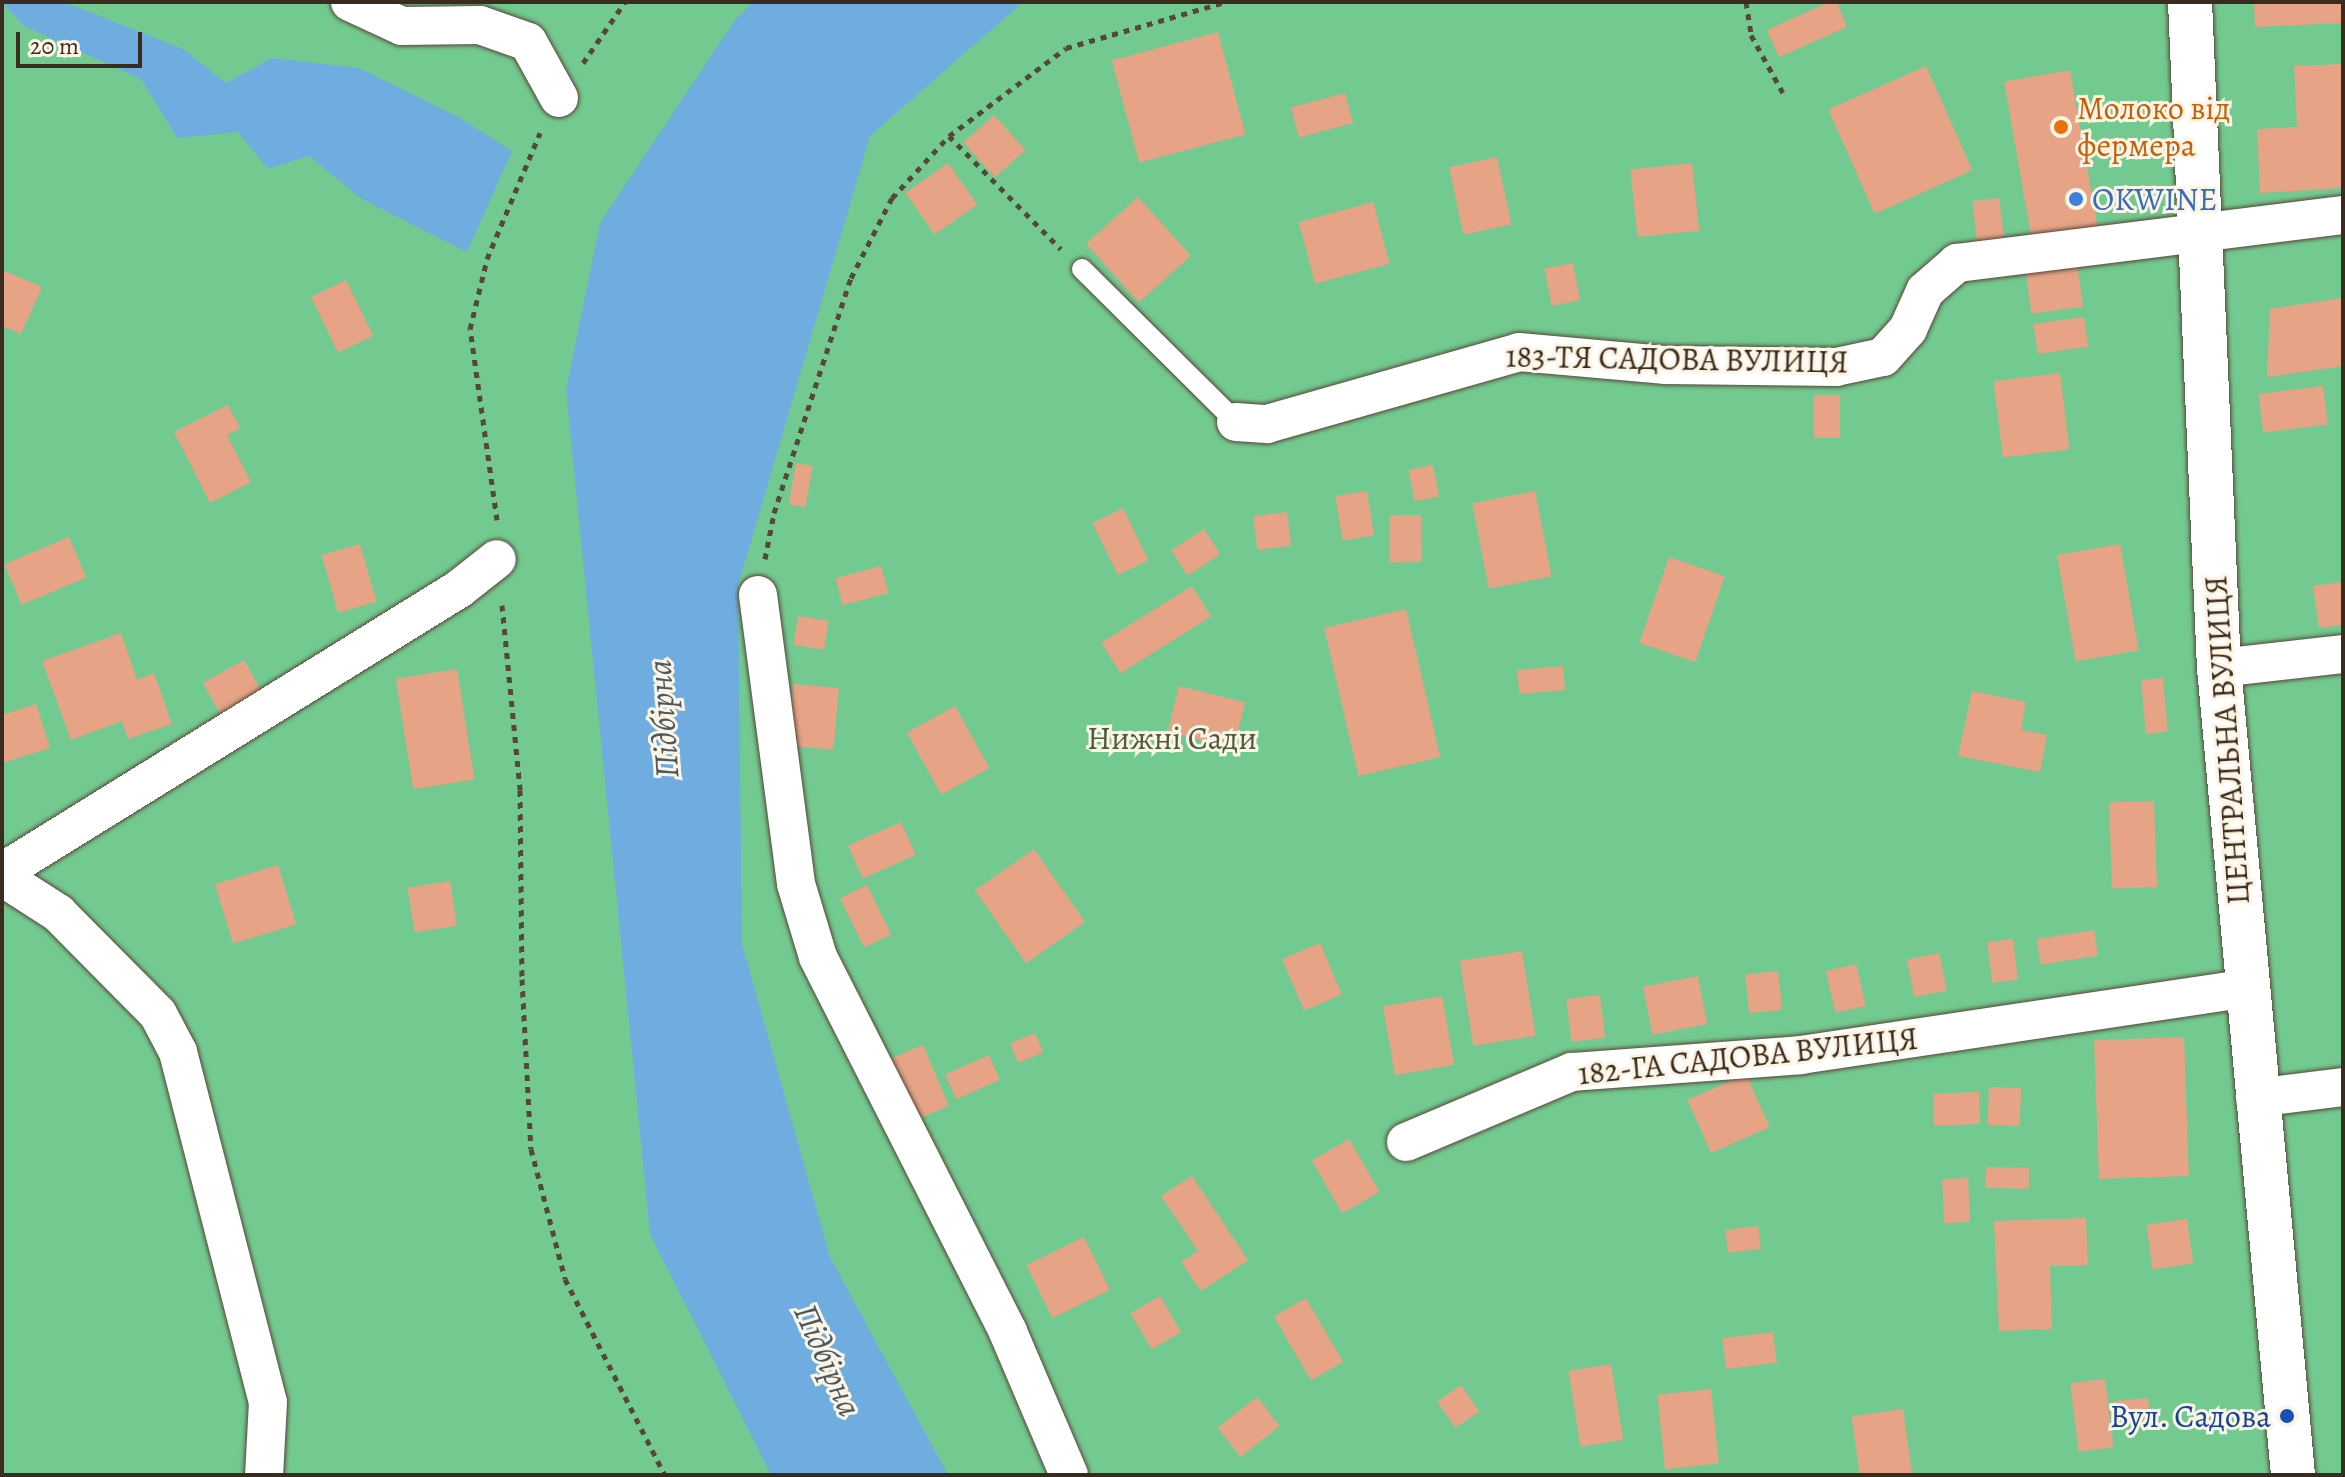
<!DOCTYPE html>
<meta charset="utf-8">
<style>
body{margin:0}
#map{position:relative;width:2345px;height:1477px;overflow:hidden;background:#f7e9d2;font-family:Alegreya,serif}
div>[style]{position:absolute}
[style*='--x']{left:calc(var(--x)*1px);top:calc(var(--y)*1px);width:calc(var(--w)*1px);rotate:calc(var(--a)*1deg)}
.green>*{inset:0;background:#73ca90;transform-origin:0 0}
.water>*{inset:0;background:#6fade1}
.building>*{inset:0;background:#e6a386;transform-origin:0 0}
.path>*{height:5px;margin-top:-2.5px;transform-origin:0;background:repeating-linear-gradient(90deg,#574739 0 6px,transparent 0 12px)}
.roads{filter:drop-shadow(0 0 2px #574739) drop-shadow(0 0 2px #574739)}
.service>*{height:20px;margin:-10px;padding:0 10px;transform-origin:10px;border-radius:10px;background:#fff}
.minor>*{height:38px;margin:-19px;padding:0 19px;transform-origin:19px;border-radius:19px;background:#fff}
.tertiary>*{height:44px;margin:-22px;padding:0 22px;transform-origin:22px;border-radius:22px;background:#fff}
.dots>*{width:22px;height:22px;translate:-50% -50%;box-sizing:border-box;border:4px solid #fcf5e5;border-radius:50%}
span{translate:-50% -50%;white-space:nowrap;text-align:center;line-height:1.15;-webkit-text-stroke:6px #fcf5e5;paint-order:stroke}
.food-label{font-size:32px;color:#c56008}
.left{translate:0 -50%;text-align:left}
.shop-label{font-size:32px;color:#366cbe}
.street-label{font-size:32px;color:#3b2a1e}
.park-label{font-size:32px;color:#4c5a40}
.transit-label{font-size:32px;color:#164399}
.right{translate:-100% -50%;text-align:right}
.water-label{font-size:34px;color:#4d5862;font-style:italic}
.frame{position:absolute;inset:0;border:4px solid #3b2a1e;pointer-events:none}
.scale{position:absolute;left:16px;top:32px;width:126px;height:36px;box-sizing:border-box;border:4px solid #3b2a1e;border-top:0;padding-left:10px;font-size:24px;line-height:28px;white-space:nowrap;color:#3b2a1e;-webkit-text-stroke:6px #fcf5e5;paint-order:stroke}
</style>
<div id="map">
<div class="green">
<div style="left:2px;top:2px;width:2341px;height:1473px"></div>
</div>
<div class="water">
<div style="clip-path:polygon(2px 2px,62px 2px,82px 9px,183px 49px,226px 83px,272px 58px,359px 68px,460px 118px,512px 151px,467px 252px,362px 199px,309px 156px,268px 169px,238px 132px,177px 138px,141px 79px,24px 26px)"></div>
<div style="clip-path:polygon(753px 2px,1023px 2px,870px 136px,738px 586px,742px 944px,830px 1257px,948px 1475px,771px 1475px,650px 1234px,566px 390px,600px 223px,735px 20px)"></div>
</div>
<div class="building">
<div style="clip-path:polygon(1829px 2px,1837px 2px,1847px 27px,1779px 57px,1767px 30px)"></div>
<div style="clip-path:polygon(2254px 2px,2341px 2px,2343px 23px,2255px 27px)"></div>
<div style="left:1218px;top:32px;width:106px;height:110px;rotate:75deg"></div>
<div style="clip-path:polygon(2343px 64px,2343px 188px,2260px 193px,2257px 129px,2297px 127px,2294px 66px)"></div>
<div style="left:1926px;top:66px;width:114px;height:107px;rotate:66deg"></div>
<div style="left:2070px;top:70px;width:162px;height:67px;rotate:80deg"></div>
<div style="left:1345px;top:93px;width:31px;height:56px;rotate:75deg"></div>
<div style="left:994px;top:115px;width:47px;height:41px;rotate:48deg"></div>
<div style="left:1497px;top:157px;width:69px;height:49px;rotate:78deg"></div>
<div style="left:948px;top:163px;width:51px;height:52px;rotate:55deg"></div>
<div style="left:1692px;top:163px;width:68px;height:62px;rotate:84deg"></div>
<div style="left:1138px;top:197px;width:79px;height:70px;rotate:48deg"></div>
<div style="left:1999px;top:198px;width:42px;height:27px;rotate:83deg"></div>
<div style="left:1373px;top:202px;width:64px;height:77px;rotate:75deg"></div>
<div style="left:1573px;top:263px;width:38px;height:29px;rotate:79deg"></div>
<div style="left:2077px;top:264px;width:43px;height:52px;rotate:82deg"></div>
<div style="clip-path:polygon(2px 270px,42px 287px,21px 334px,2px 326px)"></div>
<div style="left:346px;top:280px;width:62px;height:39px;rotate:64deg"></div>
<div style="clip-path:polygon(2343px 298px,2343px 366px,2267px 377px,2270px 309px)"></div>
<div style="left:2084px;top:317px;width:30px;height:51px;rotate:82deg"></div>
<div style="left:2060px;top:373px;width:77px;height:67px;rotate:83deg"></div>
<div style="left:2323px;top:386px;width:39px;height:65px;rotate:83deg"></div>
<div style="left:1814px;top:395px;width:26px;height:43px"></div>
<div style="clip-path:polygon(228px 405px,240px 428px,227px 435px,251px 482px,210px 503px,174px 432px)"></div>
<div style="left:796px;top:463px;width:17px;height:42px;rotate:10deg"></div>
<div style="left:1433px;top:465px;width:32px;height:25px;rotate:79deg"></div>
<div style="left:1367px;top:491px;width:45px;height:32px;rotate:81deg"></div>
<div style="left:1535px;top:491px;width:87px;height:64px;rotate:79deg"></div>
<div style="left:1123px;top:508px;width:58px;height:34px;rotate:64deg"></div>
<div style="left:1287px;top:512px;width:34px;height:34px;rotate:83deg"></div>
<div style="left:1421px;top:515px;width:47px;height:32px;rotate:89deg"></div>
<div style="left:1204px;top:529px;width:30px;height:39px;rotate:57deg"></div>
<div style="left:69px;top:537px;width:44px;height:70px;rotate:67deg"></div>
<div style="left:360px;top:544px;width:60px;height:40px;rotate:74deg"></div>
<div style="left:2120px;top:544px;width:108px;height:64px;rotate:80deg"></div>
<div style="left:1669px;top:557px;width:59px;height:91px;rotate:19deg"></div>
<div style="left:881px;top:566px;width:28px;height:47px;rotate:75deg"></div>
<div style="clip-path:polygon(2342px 582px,2343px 625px,2319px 628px,2313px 586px)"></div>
<div style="left:1192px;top:586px;width:36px;height:107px;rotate:58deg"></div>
<div style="left:1406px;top:609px;width:152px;height:84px;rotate:77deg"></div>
<div style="left:798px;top:616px;width:31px;height:29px;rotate:9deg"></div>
<div style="clip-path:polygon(121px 633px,137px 680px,154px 673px,172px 724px,128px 739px,122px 721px,71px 740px,42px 661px)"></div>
<div style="left:244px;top:660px;width:38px;height:47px;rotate:61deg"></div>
<div style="left:1563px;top:666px;width:24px;height:46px;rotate:85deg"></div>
<div style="left:457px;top:669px;width:112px;height:62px;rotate:81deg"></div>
<div style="left:2163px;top:678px;width:54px;height:22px;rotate:85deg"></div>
<div style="left:793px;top:684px;width:46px;height:62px;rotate:5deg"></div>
<div style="left:1179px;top:686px;width:68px;height:47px;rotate:14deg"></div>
<div style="clip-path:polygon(1972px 691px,2026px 702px,2021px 730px,2047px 735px,2040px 772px,1958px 756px)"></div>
<div style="clip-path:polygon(36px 704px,50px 748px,2px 763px,2px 715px)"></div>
<div style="left:955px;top:706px;width:71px;height:55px;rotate:61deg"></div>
<div style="left:2154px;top:801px;width:86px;height:45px;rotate:88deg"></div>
<div style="left:901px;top:822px;width:36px;height:58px;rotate:66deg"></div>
<div style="left:1034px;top:849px;width:89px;height:72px;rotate:55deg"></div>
<div style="left:278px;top:865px;width:62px;height:66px;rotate:73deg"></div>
<div style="left:450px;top:881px;width:45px;height:43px;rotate:81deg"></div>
<div style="left:867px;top:885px;width:55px;height:30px;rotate:64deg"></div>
<div style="left:2094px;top:930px;width:26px;height:58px;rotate:81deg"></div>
<div style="left:2013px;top:939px;width:41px;height:26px;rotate:83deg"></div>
<div style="left:1320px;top:943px;width:56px;height:41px;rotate:67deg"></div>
<div style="left:1522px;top:951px;width:86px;height:63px;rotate:81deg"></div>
<div style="left:1939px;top:953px;width:38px;height:33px;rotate:78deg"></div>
<div style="left:1856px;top:964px;width:43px;height:31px;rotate:77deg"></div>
<div style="left:1778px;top:971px;width:39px;height:33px;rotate:84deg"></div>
<div style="left:1698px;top:976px;width:49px;height:56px;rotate:79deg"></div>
<div style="left:1600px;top:995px;width:43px;height:34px;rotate:83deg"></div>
<div style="left:1442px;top:996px;width:70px;height:60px;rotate:80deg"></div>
<div style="left:1035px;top:1033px;width:21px;height:27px;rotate:67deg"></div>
<div style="left:2184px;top:1037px;width:139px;height:90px;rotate:88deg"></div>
<div style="left:923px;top:1045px;width:66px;height:43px;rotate:67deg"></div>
<div style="left:989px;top:1055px;width:27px;height:48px;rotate:66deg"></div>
<div style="left:1746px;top:1074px;width:58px;height:64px;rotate:66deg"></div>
<div style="left:1989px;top:1087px;width:32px;height:38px;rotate:2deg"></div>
<div style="left:1979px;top:1092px;width:32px;height:46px;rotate:88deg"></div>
<div style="left:1349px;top:1139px;width:61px;height:43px;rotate:60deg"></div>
<div style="left:1986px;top:1167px;width:43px;height:21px;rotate:1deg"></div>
<div style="clip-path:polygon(1192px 1176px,1248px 1260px,1201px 1291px,1181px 1262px,1198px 1251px,1161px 1196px)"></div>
<div style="left:1968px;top:1178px;width:44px;height:26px;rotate:87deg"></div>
<div style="clip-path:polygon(2086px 1218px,2088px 1265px,2050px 1266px,2052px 1329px,1999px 1331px,1994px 1221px)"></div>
<div style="left:2187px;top:1219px;width:45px;height:41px;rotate:82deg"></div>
<div style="left:1758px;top:1226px;width:23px;height:33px;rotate:83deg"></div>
<div style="left:1084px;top:1237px;width:59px;height:64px;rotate:64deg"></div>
<div style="left:1160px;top:1296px;width:42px;height:34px;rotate:60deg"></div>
<div style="left:1306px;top:1298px;width:74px;height:37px;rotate:60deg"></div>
<div style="left:1773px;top:1332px;width:31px;height:51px;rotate:83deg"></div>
<div style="left:1611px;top:1364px;width:77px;height:43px;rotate:81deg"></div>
<div style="left:2105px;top:1379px;width:69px;height:35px;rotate:83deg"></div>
<div style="left:1461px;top:1385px;width:32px;height:29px;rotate:55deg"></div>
<div style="left:1711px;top:1389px;width:75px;height:54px;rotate:84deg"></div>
<div style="left:1257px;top:1397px;width:37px;height:50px;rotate:52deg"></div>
<div style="left:2148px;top:1398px;width:24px;height:34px;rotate:85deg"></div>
<div style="left:1903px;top:1409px;width:67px;height:52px;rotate:82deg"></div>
</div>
<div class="path">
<div style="--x:1746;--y:2;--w:33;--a:81"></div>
<div style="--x:1751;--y:35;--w:66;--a:61.1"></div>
<div style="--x:583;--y:63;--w:74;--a:-55.5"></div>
<div style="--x:949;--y:136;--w:159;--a:45.3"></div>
<div style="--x:497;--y:520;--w:193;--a:-98"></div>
<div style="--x:470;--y:329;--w:72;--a:-76.3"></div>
<div style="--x:487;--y:259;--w:137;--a:-67.2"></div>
<div style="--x:765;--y:559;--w:47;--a:-78.9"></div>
<div style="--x:774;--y:513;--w:247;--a:-71.9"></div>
<div style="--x:851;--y:278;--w:90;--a:-62.9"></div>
<div style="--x:892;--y:198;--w:84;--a:-47.4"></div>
<div style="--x:949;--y:136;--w:146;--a:-36.9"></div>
<div style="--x:1066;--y:48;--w:166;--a:-16.1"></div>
<div style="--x:502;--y:605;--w:186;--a:84.4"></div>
<div style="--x:520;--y:790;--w:189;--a:89.4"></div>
<div style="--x:522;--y:979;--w:170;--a:87"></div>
<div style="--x:531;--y:1149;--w:134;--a:75.3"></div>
<div style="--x:565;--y:1279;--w:220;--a:63"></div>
</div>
<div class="roads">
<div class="service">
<div style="--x:1082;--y:269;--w:217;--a:44.8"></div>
</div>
<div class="minor">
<div style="--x:350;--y:2;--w:57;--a:24.8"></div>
<div style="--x:402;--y:26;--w:78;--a:-0.7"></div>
<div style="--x:480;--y:25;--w:51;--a:19.5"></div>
<div style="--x:528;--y:42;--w:64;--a:61"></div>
<div style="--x:1236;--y:422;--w:31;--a:4"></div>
<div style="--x:1267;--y:424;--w:262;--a:-15.9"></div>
<div style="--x:1519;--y:352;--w:148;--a:5.1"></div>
<div style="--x:1666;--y:365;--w:170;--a:0.7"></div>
<div style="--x:1836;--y:367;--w:48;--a:-12"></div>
<div style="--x:1883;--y:357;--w:38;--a:-48"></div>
<div style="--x:1908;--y:329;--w:42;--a:-65.9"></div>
<div style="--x:1925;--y:291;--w:43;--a:-41.2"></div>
<div style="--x:1957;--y:263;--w:389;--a:-7.1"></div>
<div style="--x:758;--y:595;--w:291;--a:82.5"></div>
<div style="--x:796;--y:884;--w:76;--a:73.2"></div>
<div style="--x:818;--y:957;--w:420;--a:63.1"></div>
<div style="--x:1008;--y:1332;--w:155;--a:66.9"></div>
<div style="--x:2219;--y:668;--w:125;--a:-6.4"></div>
<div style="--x:2;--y:872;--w:538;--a:-31.77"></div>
<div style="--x:459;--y:589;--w:48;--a:-38.3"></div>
<div style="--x:2;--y:877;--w:67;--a:32.7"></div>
<div style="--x:58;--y:913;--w:142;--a:45.3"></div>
<div style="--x:158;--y:1014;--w:43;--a:62.2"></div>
<div style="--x:178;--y:1052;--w:361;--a:75.6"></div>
<div style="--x:268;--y:1402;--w:73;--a:93.1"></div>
<div style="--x:2255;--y:1098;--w:89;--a:-7.1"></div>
<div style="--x:1406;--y:1142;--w:180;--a:-22.9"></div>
<div style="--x:1572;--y:1072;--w:230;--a:-4.2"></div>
<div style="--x:1801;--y:1055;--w:449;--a:-8.5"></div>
</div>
<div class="tertiary">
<div style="--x:2190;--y:2;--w:667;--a:87.51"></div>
<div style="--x:2219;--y:668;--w:810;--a:84.76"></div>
</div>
</div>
<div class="dots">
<div style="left:2061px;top:127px;background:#e8710a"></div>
<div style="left:2076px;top:199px;background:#3f7fe0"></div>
<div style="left:2287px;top:1416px;background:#1a4fb4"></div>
</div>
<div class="food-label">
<span class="left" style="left:2077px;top:127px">Молоко від<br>фермера</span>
</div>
<div class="shop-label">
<span class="left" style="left:2092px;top:199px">OKWINE</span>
</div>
<div class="street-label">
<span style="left:1677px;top:359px;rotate:1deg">183-ТЯ САДОВА ВУЛИЦЯ</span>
<span style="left:2227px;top:740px;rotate:-94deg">ЦЕНТРАЛЬНА ВУЛИЦЯ</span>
<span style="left:1748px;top:1056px;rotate:-6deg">182-ГА САДОВА ВУЛИЦЯ</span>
</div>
<div class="park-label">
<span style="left:1172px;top:738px">Нижні Сади</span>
</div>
<div class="transit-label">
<span class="right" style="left:2271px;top:1416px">Вул. Садова</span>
</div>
<div class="water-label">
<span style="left:663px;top:719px;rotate:-94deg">Підбірна</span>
<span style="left:828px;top:1360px;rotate:66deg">Підбірна</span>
</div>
<div class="frame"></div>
<div class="scale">20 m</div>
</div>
